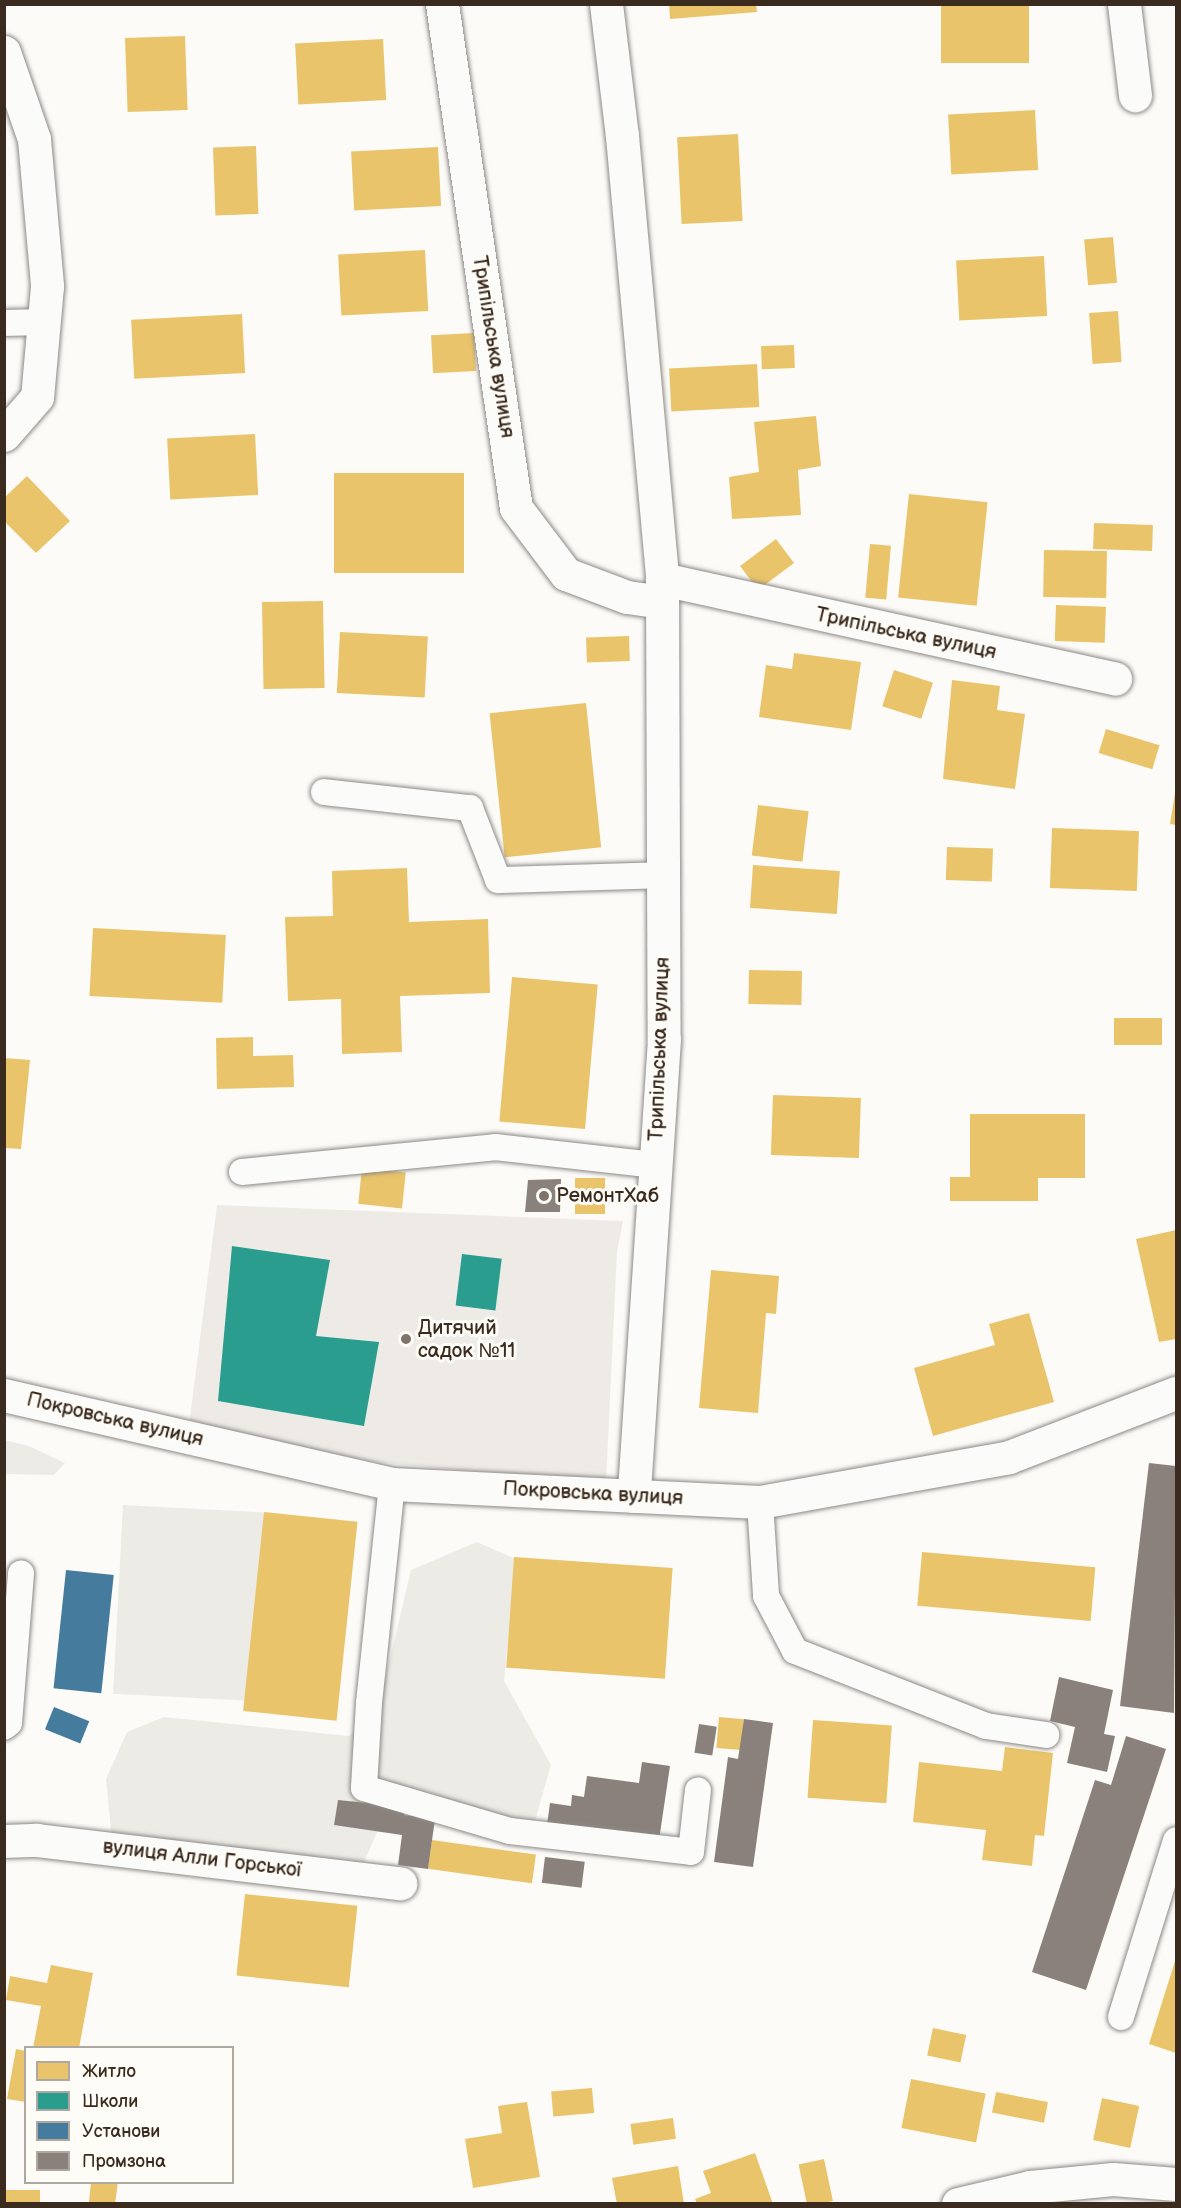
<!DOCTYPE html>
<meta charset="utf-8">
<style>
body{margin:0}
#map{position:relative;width:1181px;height:2208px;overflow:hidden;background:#fcfbf8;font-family:"Balsamiq Sans",sans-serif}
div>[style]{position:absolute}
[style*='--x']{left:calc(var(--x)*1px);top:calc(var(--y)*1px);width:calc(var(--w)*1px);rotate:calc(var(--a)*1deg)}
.built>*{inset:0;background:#eeebe7}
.green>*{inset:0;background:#edebe6;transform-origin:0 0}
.homes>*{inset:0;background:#e9c46a;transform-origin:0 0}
.schools>*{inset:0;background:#2a9d8f;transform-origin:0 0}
.public>*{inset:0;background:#457b9d;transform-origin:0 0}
.industry>*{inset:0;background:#8a817c;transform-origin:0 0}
.roads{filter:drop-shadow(0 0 2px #8d8985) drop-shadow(0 0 2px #8d8985)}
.lane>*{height:26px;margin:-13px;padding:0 13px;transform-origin:13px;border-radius:13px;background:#fbfbf9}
.street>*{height:33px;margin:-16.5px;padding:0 16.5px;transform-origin:16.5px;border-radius:16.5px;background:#fbfbf9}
.dots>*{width:16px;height:16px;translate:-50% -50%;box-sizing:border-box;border:3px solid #fdfcf7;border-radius:50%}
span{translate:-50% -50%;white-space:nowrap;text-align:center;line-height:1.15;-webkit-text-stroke:6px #fdfcf7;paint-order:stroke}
.street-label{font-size:20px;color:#3b2a1e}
.poi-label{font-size:20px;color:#3b2a1e}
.left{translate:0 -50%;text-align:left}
.frame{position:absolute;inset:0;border:6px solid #3b2a1e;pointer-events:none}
.legend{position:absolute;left:24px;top:2046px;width:210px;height:138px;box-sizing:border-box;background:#fdfcf7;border:2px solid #afa8a0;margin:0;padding:8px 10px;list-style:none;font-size:18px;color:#3b2a1e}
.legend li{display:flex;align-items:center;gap:12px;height:30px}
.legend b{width:30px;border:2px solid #afa8a0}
</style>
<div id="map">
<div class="built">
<div style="clip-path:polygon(217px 1205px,623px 1221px,617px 1252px,606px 1483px,375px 1462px,189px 1425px)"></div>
</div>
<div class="green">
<div style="clip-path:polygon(4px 1440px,29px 1446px,65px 1463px,54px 1475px,5px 1474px)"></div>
<div style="left:123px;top:1505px;width:141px;height:189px;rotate:3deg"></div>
<div style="clip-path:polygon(477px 1542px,516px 1559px,504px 1681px,551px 1765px,535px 1821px,464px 1811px,433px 1794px,391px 1801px,363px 1864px,112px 1840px,106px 1779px,127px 1732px,164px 1717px,349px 1736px,378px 1709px,411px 1570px)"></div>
</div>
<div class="homes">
<div style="clip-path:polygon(669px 4px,756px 4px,757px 12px,670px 19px)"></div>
<div style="left:941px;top:4px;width:88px;height:59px"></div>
<div style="left:185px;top:36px;width:74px;height:60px;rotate:88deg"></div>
<div style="left:383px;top:39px;width:61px;height:88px;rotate:87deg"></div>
<div style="left:1035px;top:110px;width:60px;height:87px;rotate:87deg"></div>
<div style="left:738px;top:134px;width:87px;height:61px;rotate:87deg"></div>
<div style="left:256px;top:146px;width:68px;height:43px;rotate:88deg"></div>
<div style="left:438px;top:147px;width:59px;height:87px;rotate:87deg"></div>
<div style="left:1113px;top:237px;width:46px;height:29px;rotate:85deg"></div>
<div style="left:425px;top:250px;width:61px;height:87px;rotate:87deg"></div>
<div style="left:1044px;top:256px;width:60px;height:88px;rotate:87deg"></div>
<div style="left:1118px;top:311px;width:51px;height:29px;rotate:86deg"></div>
<div style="left:242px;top:314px;width:59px;height:111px;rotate:87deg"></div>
<div style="left:474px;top:333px;width:38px;height:43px;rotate:87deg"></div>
<div style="left:794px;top:345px;width:23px;height:33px;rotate:88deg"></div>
<div style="left:757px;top:364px;width:43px;height:88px;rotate:87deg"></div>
<div style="clip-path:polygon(816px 416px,821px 466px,798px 470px,801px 515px,732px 519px,729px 477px,759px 472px,754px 422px)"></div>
<div style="left:255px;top:434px;width:61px;height:88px;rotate:87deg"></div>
<div style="left:334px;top:473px;width:130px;height:100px"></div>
<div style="clip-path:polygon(27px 476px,70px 521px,36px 553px,4px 521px,4px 498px)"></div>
<div style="left:909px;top:494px;width:79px;height:104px;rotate:6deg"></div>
<div style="left:1094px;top:523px;width:59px;height:26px;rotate:2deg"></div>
<div style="left:776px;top:539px;width:30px;height:45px;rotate:53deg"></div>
<div style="left:870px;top:544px;width:21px;height:54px;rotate:5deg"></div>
<div style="left:1044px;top:550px;width:63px;height:47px;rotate:1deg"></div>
<div style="left:323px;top:601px;width:87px;height:61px;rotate:89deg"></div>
<div style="left:1056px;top:605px;width:50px;height:36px;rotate:2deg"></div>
<div style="left:340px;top:632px;width:88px;height:61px;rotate:3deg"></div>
<div style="left:629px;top:636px;width:25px;height:43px;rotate:88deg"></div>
<div style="clip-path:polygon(794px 653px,861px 662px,851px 730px,759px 717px,766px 665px,792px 669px)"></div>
<div style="left:894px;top:670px;width:41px;height:38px;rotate:18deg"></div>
<div style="clip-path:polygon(952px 680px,1000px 686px,997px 710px,1025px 714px,1015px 789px,943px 779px)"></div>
<div style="left:586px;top:703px;width:145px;height:97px;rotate:84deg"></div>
<div style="left:1106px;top:729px;width:56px;height:25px;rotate:17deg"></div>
<div style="clip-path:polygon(1175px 793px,1176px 793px,1176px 825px,1170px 824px)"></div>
<div style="left:758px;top:805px;width:51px;height:51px;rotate:7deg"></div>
<div style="left:1052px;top:828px;width:87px;height:60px;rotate:2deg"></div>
<div style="left:947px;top:847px;width:46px;height:33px;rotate:2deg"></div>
<div style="left:753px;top:865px;width:87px;height:43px;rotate:4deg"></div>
<div style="clip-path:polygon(407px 868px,409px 922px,488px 919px,490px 993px,400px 996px,402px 1052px,342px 1054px,341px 999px,288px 1001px,285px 917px,333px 916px,332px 871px)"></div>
<div style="left:93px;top:928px;width:133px;height:68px;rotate:3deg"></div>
<div style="left:749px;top:970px;width:53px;height:34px;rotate:1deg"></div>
<div style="left:512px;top:977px;width:86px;height:145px;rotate:5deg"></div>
<div style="left:1114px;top:1018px;width:48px;height:27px"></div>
<div style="clip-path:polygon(253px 1037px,253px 1056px,293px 1055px,294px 1087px,217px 1089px,216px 1038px)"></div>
<div style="clip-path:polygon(4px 1058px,30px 1060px,21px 1149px,4px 1148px)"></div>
<div style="left:773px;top:1095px;width:88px;height:60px;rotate:2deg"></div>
<div style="clip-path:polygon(970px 1114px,1085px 1114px,1085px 1178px,1038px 1178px,1038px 1201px,950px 1201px,950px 1177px,970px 1177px)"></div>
<div style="left:362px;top:1168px;width:44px;height:36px;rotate:6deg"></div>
<div style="left:575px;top:1178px;width:30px;height:36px"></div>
<div style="clip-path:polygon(1176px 1230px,1176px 1339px,1159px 1342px,1136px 1239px)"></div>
<div style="clip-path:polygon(711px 1270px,779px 1276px,776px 1314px,766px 1313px,758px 1413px,699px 1408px)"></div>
<div style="clip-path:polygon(1029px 1313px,1054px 1402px,933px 1436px,914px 1368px,995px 1345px,989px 1324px)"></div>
<div style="left:264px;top:1512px;width:94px;height:200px;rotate:6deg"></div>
<div style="left:922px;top:1552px;width:174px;height:54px;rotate:5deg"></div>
<div style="left:514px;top:1557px;width:159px;height:111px;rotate:4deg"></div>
<div style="left:719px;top:1717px;width:25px;height:31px;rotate:5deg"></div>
<div style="left:813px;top:1720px;width:79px;height:78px;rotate:4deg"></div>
<div style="clip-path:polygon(1005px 1747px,1053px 1753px,1044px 1836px,1035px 1835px,1032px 1866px,982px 1860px,986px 1830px,913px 1822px,919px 1762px,1002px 1771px)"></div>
<div style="left:432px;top:1840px;width:105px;height:29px;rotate:8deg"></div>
<div style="left:245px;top:1894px;width:113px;height:82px;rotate:6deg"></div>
<div style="clip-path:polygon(1176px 1958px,1176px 2053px,1149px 2044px)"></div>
<div style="clip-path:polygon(51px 1965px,93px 1973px,79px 2048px,33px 2048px,41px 2006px,6px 2000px,10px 1976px,47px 1983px)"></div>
<div style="left:933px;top:2028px;width:34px;height:28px;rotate:12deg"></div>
<div style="clip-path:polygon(16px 2049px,26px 2051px,26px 2102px,7px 2099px)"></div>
<div style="left:911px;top:2079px;width:76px;height:50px;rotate:11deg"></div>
<div style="left:592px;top:2088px;width:25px;height:41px;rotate:85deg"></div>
<div style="left:996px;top:2092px;width:53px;height:21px;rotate:11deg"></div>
<div style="left:1102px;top:2098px;width:38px;height:43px;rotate:12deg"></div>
<div style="clip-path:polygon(527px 2102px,540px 2177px,473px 2188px,465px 2139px,502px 2133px,498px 2106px)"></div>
<div style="left:673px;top:2118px;width:21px;height:43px;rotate:82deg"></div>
<div style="clip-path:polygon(755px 2153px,773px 2204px,697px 2204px,695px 2199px,711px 2193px,703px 2171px)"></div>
<div style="left:824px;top:2159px;width:43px;height:26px;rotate:78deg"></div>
<div style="clip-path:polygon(678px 2166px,684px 2204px,617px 2204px,612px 2178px)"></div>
<div style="clip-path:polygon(91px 2182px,118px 2182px,115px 2204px,89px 2202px)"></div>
<div style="left:4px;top:2190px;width:36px;height:14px"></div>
</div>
<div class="schools">
<div style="clip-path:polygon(232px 1246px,330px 1260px,316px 1336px,379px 1342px,364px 1426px,218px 1401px)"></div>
<div style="left:462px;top:1254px;width:40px;height:52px;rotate:7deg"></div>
</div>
<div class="public">
<div style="left:66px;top:1570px;width:48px;height:119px;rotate:6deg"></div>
<div style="left:54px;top:1707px;width:38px;height:24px;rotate:22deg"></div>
</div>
<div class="industry">
<div style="clip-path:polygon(561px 1179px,560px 1212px,525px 1212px,528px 1180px)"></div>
<div style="clip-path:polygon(1149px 1463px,1176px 1466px,1174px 1713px,1120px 1706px)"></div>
<div style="clip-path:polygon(1059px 1677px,1113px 1690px,1104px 1734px,1115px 1736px,1107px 1772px,1067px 1763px,1075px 1727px,1050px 1721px)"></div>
<div style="clip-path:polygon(744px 1719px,773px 1723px,753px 1867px,714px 1862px,728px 1757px,738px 1759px)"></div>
<div style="left:699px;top:1724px;width:18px;height:29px;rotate:9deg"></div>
<div style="clip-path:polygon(1126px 1736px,1166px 1749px,1086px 1990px,1032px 1972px,1095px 1780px,1111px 1785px)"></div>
<div style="clip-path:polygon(642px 1762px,670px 1766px,659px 1840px,547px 1825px,550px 1803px,571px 1806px,572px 1795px,584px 1797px,587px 1776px,639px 1783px)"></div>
<div style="clip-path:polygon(338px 1800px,406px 1807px,404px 1815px,435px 1819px,428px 1869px,398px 1865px,402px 1835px,334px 1825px)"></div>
<div style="left:545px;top:1857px;width:40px;height:26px;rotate:7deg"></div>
</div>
<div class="roads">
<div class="lane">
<div style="--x:4;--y:323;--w:40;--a:-1.4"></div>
<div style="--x:324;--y:792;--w:147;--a:6.3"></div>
<div style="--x:470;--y:808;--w:77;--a:68.7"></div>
<div style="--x:498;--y:880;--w:165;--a:-1.7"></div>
<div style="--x:242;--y:1172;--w:254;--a:-5.6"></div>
<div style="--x:495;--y:1147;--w:162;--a:6.4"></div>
<div style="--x:392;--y:1484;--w:220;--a:96"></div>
<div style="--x:369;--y:1703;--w:85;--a:93.4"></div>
<div style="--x:364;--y:1788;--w:152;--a:16.4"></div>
<div style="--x:510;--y:1831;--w:182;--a:6.6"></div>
<div style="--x:691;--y:1852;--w:62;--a:-83.6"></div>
<div style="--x:760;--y:1502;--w:94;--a:86.3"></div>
<div style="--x:766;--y:1596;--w:62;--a:62.2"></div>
<div style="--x:795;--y:1651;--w:205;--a:21.4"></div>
<div style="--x:986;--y:1726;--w:61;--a:8.5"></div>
<div style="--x:4;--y:1727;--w:6;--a:-39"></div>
<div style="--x:9;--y:1723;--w:150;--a:-85.4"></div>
<div style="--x:1121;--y:2017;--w:185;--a:-72.7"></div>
</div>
<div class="street">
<div style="--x:442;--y:4;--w:509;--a:81.65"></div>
<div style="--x:516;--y:508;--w:83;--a:52.9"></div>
<div style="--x:566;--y:574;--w:65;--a:20.7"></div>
<div style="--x:627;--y:597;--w:35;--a:8"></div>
<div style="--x:606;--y:4;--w:133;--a:83.1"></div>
<div style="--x:622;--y:136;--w:445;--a:84.8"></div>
<div style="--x:662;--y:579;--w:460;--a:89.8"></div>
<div style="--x:664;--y:1039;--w:458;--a:93.8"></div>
<div style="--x:1124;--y:4;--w:92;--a:83.1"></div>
<div style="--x:4;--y:52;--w:92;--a:71"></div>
<div style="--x:34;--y:139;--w:148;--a:84.9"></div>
<div style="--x:47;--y:286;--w:111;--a:95.1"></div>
<div style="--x:37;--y:397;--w:50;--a:131"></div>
<div style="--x:662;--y:579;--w:464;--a:12.4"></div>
<div style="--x:4;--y:1395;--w:398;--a:12.9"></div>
<div style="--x:392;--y:1484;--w:368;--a:2.8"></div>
<div style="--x:760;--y:1502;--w:253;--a:-10.2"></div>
<div style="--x:1009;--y:1457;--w:179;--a:-21"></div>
<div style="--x:4;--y:1841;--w:33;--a:-2"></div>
<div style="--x:37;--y:1840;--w:366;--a:6.8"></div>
<div style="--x:958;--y:2204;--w:74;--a:-13.3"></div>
<div style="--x:1030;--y:2187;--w:83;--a:-5.5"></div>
<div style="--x:1113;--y:2179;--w:63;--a:4.5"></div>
</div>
</div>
<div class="dots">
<div style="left:544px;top:1196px;background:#7f736a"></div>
<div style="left:406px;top:1339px;background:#7f736a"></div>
</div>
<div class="street-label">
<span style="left:493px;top:347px;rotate:81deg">Трипільська вулиця</span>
<span style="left:906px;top:634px;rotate:12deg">Трипільська вулиця</span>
<span style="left:660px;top:1049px;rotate:-88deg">Трипільська вулиця</span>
<span style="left:115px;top:1420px;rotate:13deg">Покровська вулиця</span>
<span style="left:593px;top:1494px;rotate:3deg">Покровська вулиця</span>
<span style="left:202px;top:1859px;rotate:7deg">вулиця Алли Горської</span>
</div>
<div class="poi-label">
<span class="left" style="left:556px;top:1196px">РемонтХаб</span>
<span class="left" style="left:418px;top:1340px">Дитячий<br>садок №11</span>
</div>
<div class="frame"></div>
<ul class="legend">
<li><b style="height:16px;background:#e9c46a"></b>Житло</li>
<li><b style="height:16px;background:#2a9d8f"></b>Школи</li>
<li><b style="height:16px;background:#457b9d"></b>Установи</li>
<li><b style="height:16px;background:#8a817c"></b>Промзона</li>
</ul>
</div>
